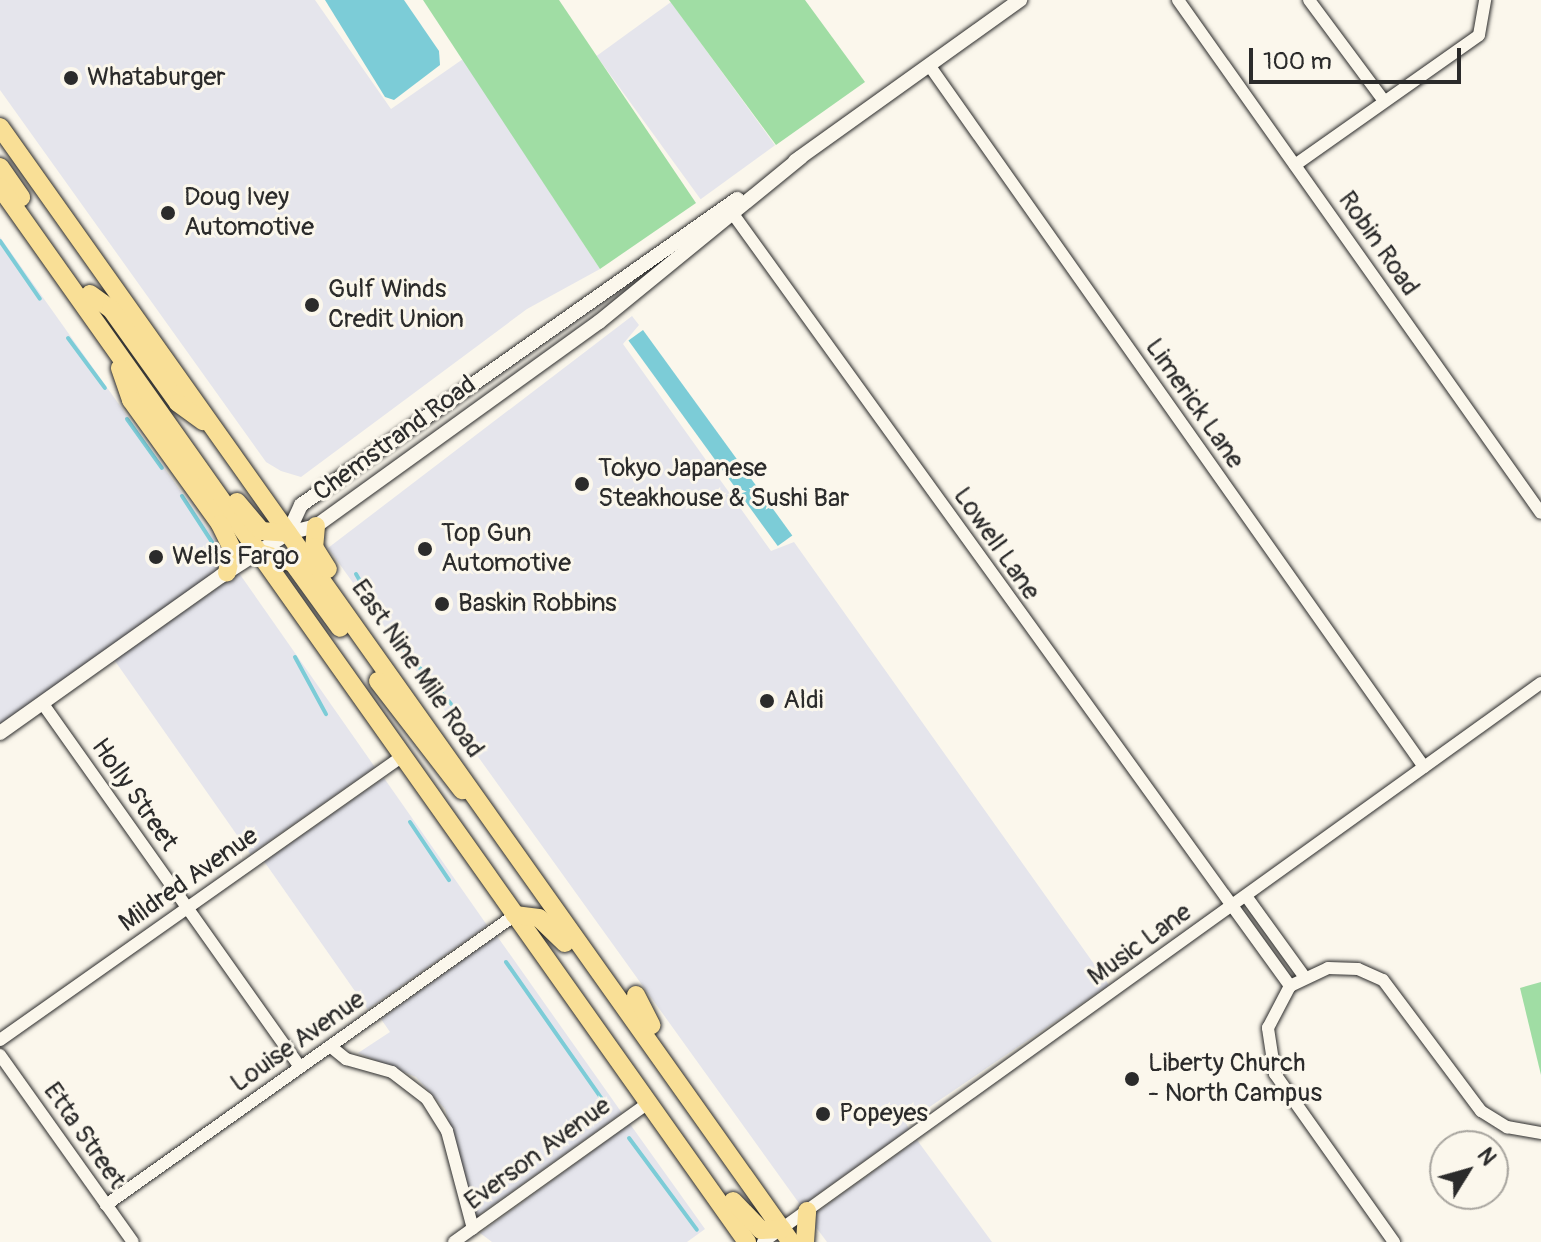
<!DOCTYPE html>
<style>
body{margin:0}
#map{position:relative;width:1541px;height:1242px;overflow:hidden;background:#fbf7ec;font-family:Pangolin,sans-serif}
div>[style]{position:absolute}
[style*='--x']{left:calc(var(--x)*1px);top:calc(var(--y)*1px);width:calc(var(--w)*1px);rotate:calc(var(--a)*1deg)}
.built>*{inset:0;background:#e5e5ec;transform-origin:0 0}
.green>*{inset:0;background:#a0dda4}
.water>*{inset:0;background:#7cccd7;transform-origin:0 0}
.stream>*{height:4px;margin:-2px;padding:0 2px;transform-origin:2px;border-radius:2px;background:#7cccd7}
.roads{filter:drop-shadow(0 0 2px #2b2b2b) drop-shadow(0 0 2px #2b2b2b)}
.minor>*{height:12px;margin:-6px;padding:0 6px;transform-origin:6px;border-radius:6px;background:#fbf7ec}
.tertiary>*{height:14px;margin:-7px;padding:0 7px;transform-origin:7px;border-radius:7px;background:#fbf7ec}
.primary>*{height:18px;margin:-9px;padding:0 9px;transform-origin:9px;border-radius:9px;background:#f9df96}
.dots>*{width:22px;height:22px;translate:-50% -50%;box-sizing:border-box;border:4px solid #fbf7ec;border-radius:50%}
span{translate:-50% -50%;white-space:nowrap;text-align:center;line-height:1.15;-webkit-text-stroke:6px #fbf7ec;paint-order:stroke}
.poi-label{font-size:26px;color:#2b2b2b}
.left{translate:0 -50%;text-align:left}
.street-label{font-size:26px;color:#2b2b2b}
.north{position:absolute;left:1429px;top:1130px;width:80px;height:80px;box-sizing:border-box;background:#fbf7ec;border:2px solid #a8a59f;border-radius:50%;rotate:53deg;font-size:22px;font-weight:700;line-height:32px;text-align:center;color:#2b2b2b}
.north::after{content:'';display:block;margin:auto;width:28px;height:36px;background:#2b2b2b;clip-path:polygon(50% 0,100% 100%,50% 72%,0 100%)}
.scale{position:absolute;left:1249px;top:48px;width:212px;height:36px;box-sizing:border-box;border:4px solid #2b2b2b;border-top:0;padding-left:10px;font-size:24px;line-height:28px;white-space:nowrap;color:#2b2b2b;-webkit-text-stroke:6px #fbf7ec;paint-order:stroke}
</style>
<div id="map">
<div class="built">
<div style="clip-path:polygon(0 0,315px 0,391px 109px,463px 59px,600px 269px,527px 309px,301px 477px,281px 471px,266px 462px,0 90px)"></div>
<div style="left:671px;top:2px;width:177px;height:92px;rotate:54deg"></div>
<div style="clip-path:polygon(0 237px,231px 562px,0 724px)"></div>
<div style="clip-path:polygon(632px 316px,639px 325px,623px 344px,771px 551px,794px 542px,1109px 985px,906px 1123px,909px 1129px,801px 1206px,328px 548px)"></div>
<div style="left:239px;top:573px;width:237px;height:152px;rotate:55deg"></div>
<div style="left:384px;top:778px;width:180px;height:146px;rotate:55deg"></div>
<div style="clip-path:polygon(497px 936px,622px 1113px,476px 1217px,445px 1109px,416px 1077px,358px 1053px,390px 1032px,381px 1019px)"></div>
<div style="clip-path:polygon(630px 1124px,705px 1229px,687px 1242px,492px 1242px,480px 1233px)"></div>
<div style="clip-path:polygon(917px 1140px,992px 1242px,827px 1242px,809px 1218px)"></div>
</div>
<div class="green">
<div style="clip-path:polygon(423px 0,559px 0,696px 203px,600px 269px)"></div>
<div style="clip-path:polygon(669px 0,805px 0,865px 82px,776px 145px)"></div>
<div style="clip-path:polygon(1541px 982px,1541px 1075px,1520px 988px)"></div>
</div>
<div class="water">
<div style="clip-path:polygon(325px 0,404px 0,439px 51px,440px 65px,394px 100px,385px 97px)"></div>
<div style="left:643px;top:330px;width:254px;height:18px;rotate:54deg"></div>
</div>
<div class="stream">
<div style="--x:0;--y:241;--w:70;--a:55.4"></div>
<div style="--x:68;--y:338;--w:62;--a:53.5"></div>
<div style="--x:127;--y:419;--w:60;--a:54.5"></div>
<div style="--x:182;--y:496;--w:55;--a:56.9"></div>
<div style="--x:356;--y:574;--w:24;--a:60"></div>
<div style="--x:394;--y:638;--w:87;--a:49.2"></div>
<div style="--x:295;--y:657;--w:65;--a:61.5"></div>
<div style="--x:410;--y:822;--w:70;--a:56.1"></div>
<div style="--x:506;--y:962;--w:174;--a:55"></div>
<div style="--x:629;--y:1138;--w:114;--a:53.5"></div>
</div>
<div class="roads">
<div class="minor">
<div style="--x:1178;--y:0;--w:628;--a:54.72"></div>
<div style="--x:1309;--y:0;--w:126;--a:53.4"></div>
<div style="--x:929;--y:65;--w:859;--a:54.81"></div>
<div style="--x:1295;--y:165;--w:225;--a:-35.2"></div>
<div style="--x:1479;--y:35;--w:36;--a:-80"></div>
<div style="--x:728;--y:207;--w:961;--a:54.19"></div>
<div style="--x:43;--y:704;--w:445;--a:54.7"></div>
<div style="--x:1246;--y:896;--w:99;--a:54.1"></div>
<div style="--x:0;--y:1040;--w:493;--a:-35.2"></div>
<div style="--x:330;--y:1046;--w:21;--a:39"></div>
<div style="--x:346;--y:1059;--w:48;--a:15.8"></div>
<div style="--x:392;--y:1072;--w:44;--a:37.6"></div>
<div style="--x:427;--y:1099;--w:38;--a:58"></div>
<div style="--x:447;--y:1131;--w:101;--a:75.1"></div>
<div style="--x:0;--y:1055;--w:229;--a:54.6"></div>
<div style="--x:106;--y:1205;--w:501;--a:-35.34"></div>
<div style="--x:454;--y:1242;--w:239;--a:-35.6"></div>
<div style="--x:763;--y:1242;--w:958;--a:-35.7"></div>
<div style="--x:1394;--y:1242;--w:206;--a:-125.3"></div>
<div style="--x:1275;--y:1074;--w:47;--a:-98.7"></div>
<div style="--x:1268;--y:1028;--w:47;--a:-62.4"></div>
<div style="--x:1290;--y:986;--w:42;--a:-25.3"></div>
<div style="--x:1328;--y:968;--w:30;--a:2"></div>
<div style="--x:1358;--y:969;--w:27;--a:24"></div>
<div style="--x:1383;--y:980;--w:164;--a:53.2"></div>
<div style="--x:1481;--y:1111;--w:31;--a:32"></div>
<div style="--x:1507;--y:1127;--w:35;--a:10"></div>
</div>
<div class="tertiary">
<div style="--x:795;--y:161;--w:277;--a:-35.6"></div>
<div style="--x:288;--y:533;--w:31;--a:-65"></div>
<div style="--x:301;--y:505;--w:533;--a:-35.06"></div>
<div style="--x:0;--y:733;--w:271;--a:-35.4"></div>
<div style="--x:221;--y:576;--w:80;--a:-32.7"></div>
<div style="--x:288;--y:533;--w:29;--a:-14"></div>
<div style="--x:316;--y:526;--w:349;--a:-35.8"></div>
<div style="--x:599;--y:322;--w:261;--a:-39.2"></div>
</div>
<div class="primary">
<div style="--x:0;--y:127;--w:1367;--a:54.65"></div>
<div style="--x:0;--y:167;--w:37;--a:55"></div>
<div style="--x:0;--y:187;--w:1293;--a:54.7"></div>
<div style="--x:90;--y:294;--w:26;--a:36"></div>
<div style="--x:111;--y:309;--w:115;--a:54.5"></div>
<div style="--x:178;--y:403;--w:31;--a:36"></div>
<div style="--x:120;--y:368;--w:34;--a:71"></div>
<div style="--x:131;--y:400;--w:153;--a:54.3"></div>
<div style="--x:220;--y:524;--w:28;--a:64"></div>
<div style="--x:232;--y:549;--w:24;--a:102"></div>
<div style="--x:237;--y:502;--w:38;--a:50"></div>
<div style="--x:261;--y:531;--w:27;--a:4"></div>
<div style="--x:316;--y:526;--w:21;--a:95"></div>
<div style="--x:314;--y:547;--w:26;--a:58"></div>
<div style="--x:259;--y:553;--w:35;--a:16"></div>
<div style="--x:293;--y:563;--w:80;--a:54.1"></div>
<div style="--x:378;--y:681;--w:138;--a:52.4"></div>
<div style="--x:515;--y:915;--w:24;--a:7"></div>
<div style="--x:539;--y:918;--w:36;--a:44"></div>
<div style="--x:636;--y:995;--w:34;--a:63"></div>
<div style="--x:733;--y:1201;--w:40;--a:46"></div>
<div style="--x:761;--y:1230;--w:21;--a:-3"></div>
<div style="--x:805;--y:1242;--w:31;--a:-86"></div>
</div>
</div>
<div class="dots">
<div style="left:71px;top:78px;background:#2b2b2b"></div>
<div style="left:168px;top:213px;background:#2b2b2b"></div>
<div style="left:312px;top:305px;background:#2b2b2b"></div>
<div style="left:582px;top:484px;background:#2b2b2b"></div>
<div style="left:425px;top:549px;background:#2b2b2b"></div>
<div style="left:156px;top:557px;background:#2b2b2b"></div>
<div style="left:442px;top:604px;background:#2b2b2b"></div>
<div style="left:767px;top:701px;background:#2b2b2b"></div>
<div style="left:1132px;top:1079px;background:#2b2b2b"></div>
<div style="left:823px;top:1114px;background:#2b2b2b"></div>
</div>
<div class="poi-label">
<span class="left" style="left:87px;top:78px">Whataburger</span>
<span class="left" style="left:184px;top:213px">Doug Ivey<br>Automotive</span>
<span class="left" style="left:328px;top:305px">Gulf Winds<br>Credit Union</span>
<span class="left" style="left:598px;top:484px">Tokyo Japanese<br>Steakhouse &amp; Sushi Bar</span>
<span class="left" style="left:441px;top:549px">Top Gun<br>Automotive</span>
<span class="left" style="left:172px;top:557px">Wells Fargo</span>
<span class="left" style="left:458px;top:604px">Baskin Robbins</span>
<span class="left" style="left:783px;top:701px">Aldi</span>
<span class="left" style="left:1148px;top:1079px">Liberty Church<br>- North Campus</span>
<span class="left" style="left:839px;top:1114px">Popeyes</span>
</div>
<div class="street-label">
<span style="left:1378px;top:244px;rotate:55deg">Robin Road</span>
<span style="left:1194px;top:404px;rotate:55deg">Limerick Lane</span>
<span style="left:395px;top:439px;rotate:-36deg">Chemstrand Road</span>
<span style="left:996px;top:544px;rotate:55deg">Lowell Lane</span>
<span style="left:417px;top:669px;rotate:55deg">East Nine Mile Road</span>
<span style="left:134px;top:795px;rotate:55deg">Holly Street</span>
<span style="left:189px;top:880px;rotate:-35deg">Mildred Avenue</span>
<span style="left:1140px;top:945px;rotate:-36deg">Music Lane</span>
<span style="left:298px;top:1042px;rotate:-35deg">Louise Avenue</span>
<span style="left:84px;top:1136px;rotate:55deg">Etta Street</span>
<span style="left:538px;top:1154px;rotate:-36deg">Everson Avenue</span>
</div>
<div class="north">N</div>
<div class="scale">100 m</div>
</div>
